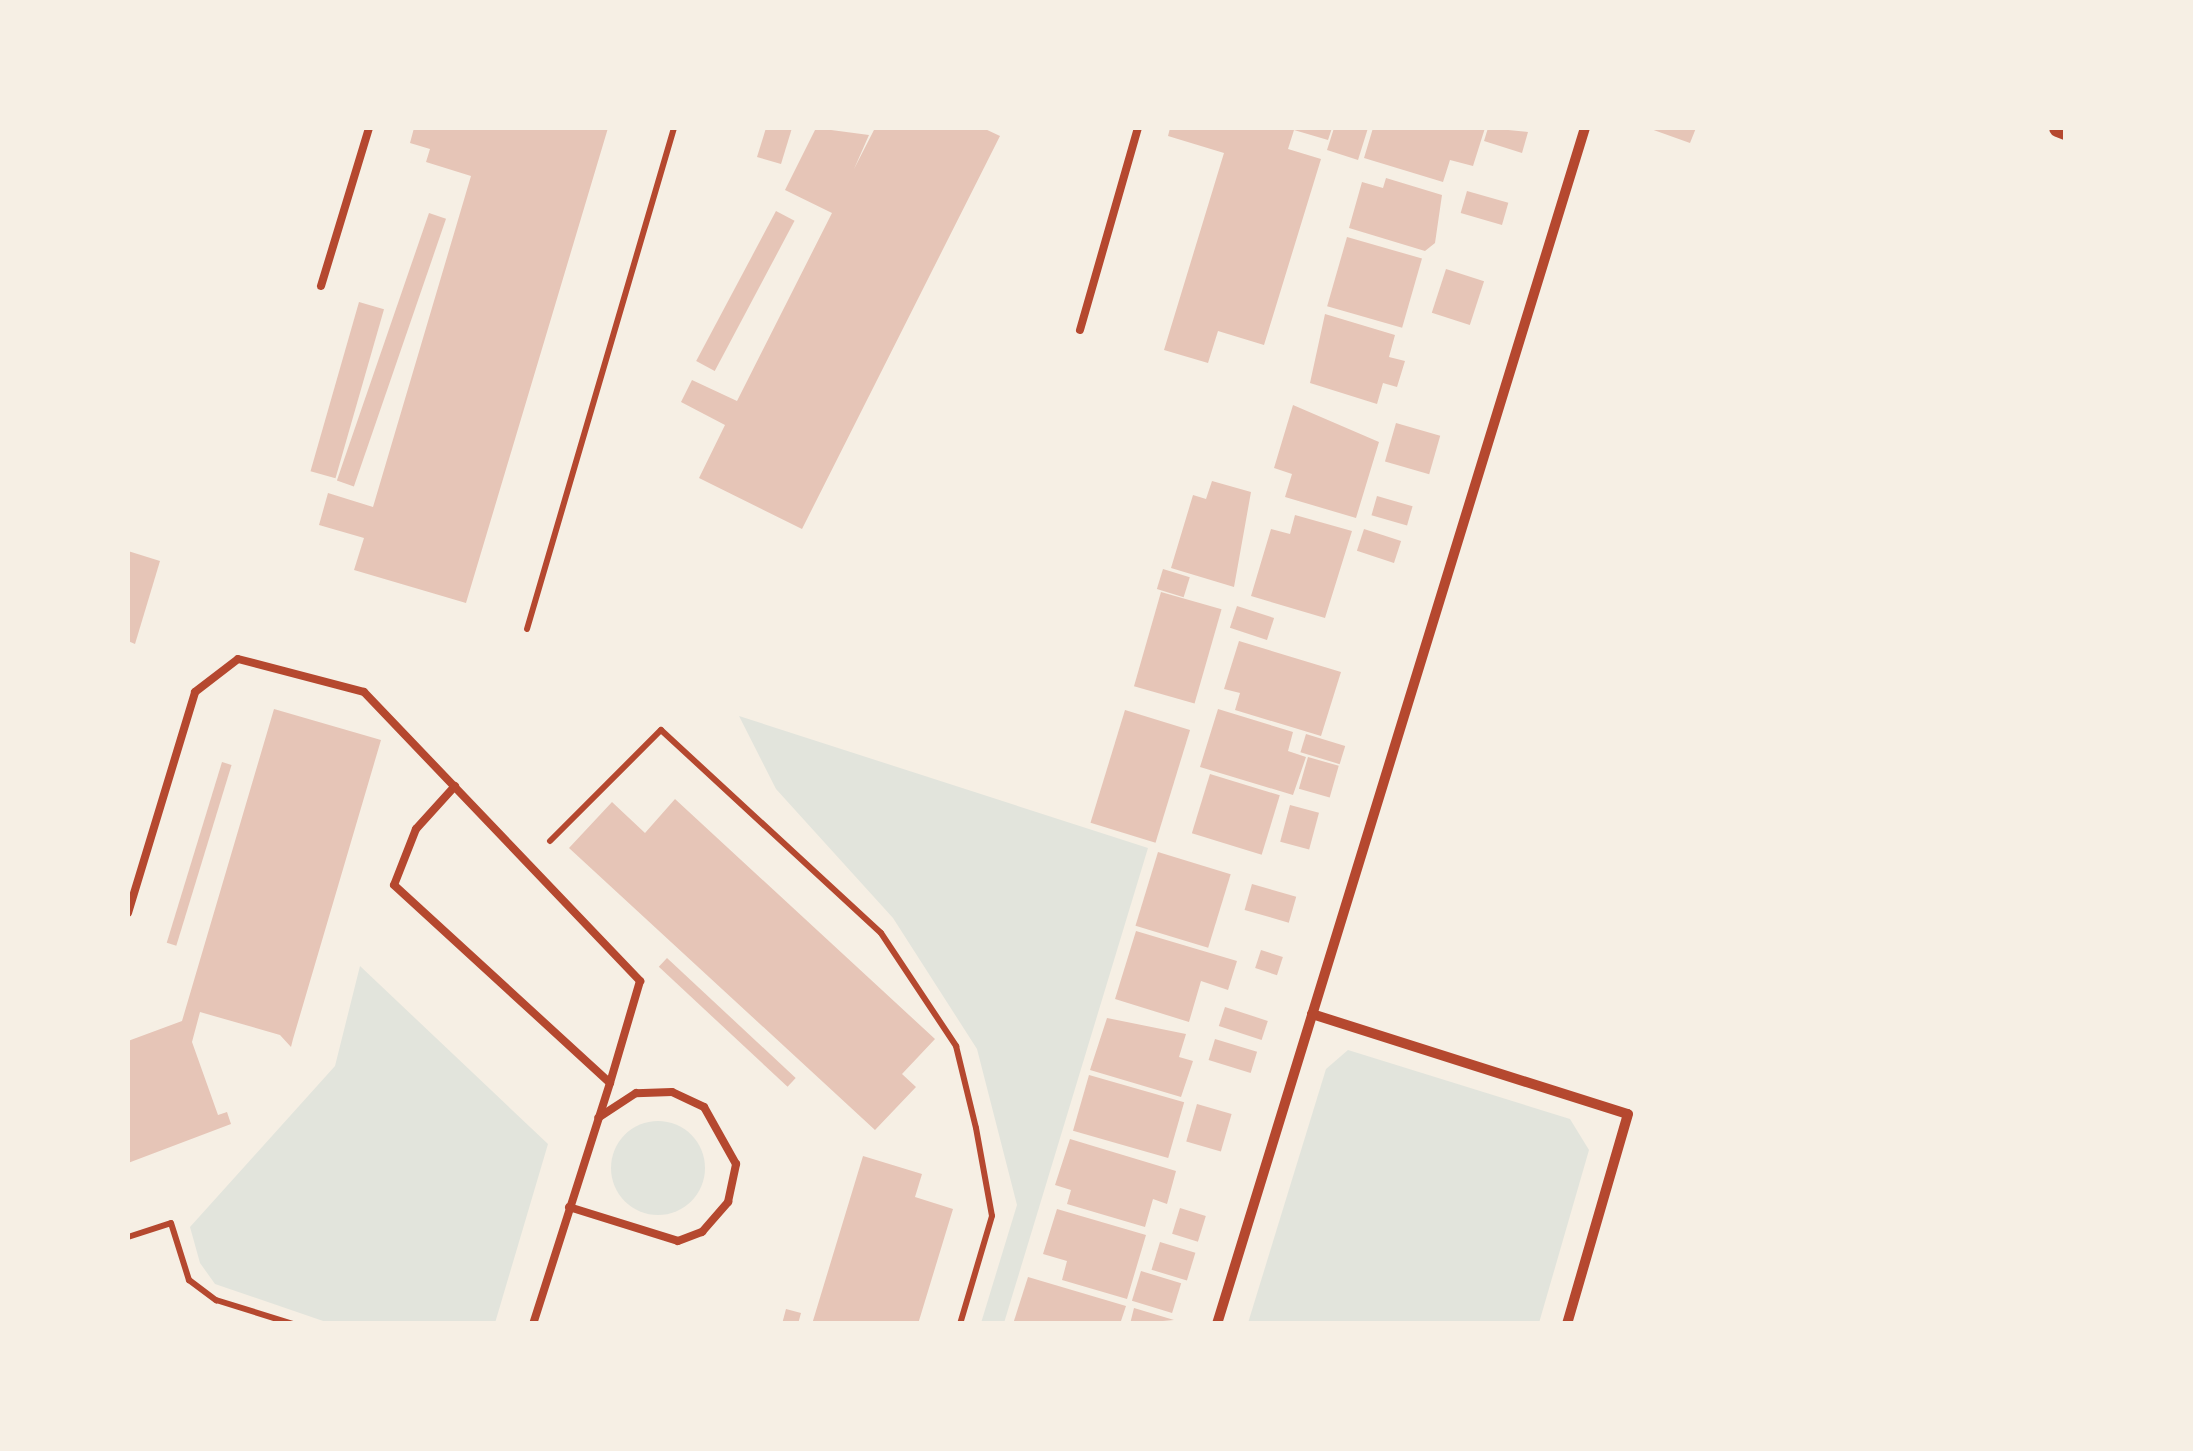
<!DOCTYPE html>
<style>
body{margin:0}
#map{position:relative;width:2193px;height:1451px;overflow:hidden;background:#f6efe4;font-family:Literata,serif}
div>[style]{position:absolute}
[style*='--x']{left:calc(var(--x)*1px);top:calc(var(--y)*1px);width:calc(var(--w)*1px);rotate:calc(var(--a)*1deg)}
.green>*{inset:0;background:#e2e4dc}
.round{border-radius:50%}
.building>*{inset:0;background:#e6c5b7;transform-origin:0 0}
.path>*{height:6px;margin:-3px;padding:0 3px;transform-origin:3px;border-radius:3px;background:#b5482f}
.service>*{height:8px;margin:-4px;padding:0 4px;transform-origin:4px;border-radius:4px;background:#b5482f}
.minor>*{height:10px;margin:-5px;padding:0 5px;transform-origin:5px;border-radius:5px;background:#b5482f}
.tertiary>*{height:18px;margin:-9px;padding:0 9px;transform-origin:9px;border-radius:9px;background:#b5482f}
span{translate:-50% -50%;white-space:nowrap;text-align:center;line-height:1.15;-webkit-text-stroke:8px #f6efe4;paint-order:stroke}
.frame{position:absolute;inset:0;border:130px solid #f6efe4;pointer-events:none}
</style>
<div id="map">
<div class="green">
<div style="clip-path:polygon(739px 716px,1148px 848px,1004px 1323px,981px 1323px,1017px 1205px,977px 1049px,893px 918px,776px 789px)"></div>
<div style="clip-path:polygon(360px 966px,548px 1144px,495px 1323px,329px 1323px,215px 1284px,200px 1263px,190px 1227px,335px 1066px)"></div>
<div style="clip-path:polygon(1348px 1050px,1570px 1119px,1589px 1150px,1539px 1323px,1248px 1323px,1326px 1069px)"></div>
<div class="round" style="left:611px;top:1121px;width:94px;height:94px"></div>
</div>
<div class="building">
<div style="clip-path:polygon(414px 128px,608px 128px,466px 603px,354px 570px,364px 538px,319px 525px,328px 493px,373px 507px,471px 176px,426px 162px,430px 149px,410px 143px)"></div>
<div style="clip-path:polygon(766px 128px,792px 128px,781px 164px,757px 157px)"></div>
<div style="clip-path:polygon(816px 128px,869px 135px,854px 169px,875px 128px,983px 128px,1000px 136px,802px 529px,699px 478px,725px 425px,681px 402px,692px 380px,737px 401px,832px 213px,785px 190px)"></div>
<div style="clip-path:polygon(1170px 128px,1332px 128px,1328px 140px,1294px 130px,1288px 149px,1321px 159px,1264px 345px,1218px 331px,1208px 363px,1164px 350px,1224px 153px,1168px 136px)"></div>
<div style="clip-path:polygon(1334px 128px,1368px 128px,1358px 160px,1327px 150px)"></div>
<div style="clip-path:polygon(1373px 128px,1485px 128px,1473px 166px,1450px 160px,1443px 182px,1364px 158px)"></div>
<div style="clip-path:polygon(1488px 128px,1528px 132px,1522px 153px,1484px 141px)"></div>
<div style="clip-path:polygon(1648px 128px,1696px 128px,1690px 143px)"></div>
<div style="clip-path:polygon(1386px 178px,1442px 195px,1435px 243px,1425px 251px,1349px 228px,1362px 182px,1383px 188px)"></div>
<div style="left:1467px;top:191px;width:43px;height:23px;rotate:16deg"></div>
<div style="left:776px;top:211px;width:21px;height:170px;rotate:28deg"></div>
<div style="left:429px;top:213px;width:18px;height:283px;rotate:19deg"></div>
<div style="left:1347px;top:237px;width:78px;height:72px;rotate:16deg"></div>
<div style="left:1446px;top:269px;width:40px;height:46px;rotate:18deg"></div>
<div style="left:359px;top:302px;width:26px;height:176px;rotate:16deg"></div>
<div style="clip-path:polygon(1325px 314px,1395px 335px,1389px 357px,1405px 361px,1397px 387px,1383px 383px,1377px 404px,1310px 383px)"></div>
<div style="clip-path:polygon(1293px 405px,1379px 442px,1356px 518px,1285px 497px,1292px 474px,1274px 468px)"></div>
<div style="left:1396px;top:423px;width:46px;height:40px;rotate:16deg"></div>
<div style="clip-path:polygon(1212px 481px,1251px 492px,1234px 587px,1171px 568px,1193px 495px,1206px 499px)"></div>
<div style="left:1377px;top:496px;width:37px;height:20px;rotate:16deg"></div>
<div style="clip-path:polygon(1295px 515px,1352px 531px,1325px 618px,1251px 596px,1271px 529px,1290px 534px)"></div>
<div style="left:1364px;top:529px;width:39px;height:23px;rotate:18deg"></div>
<div style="clip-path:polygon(128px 551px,160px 561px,135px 644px,128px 641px)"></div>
<div style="left:1163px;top:569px;width:28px;height:21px;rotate:17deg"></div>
<div style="left:1161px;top:592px;width:63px;height:98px;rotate:16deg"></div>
<div style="left:1237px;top:606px;width:39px;height:23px;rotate:18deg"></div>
<div style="clip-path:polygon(1239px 641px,1341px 672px,1321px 736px,1235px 710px,1240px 693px,1224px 689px)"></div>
<div style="clip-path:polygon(274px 709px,381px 740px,293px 1039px,291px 1047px,280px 1035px,200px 1012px,192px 1042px,218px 1115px,227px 1112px,231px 1124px,128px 1163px,128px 1041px,182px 1021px)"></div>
<div style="clip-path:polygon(1218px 709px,1293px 732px,1288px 751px,1306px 757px,1293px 795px,1200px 767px)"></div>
<div style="left:1125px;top:710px;width:68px;height:118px;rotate:17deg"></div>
<div style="left:1306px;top:734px;width:41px;height:19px;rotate:17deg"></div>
<div style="left:1308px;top:757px;width:32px;height:33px;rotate:16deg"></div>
<div style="left:222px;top:762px;width:10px;height:189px;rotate:17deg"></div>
<div style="left:1210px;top:774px;width:73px;height:62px;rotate:17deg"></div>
<div style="clip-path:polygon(675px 799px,935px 1039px,902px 1074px,916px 1087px,875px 1130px,569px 848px,612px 802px,645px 833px)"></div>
<div style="left:1290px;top:805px;width:30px;height:38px;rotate:15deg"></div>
<div style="left:1158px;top:852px;width:76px;height:77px;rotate:17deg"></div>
<div style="left:1252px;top:884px;width:46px;height:27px;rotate:16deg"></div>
<div style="clip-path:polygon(1136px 931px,1237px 961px,1228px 990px,1201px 981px,1189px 1022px,1115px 999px)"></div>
<div style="left:1261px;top:950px;width:23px;height:19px;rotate:18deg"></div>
<div style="left:667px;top:958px;width:176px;height:12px;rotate:43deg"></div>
<div style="left:1225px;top:1007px;width:45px;height:20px;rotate:18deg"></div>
<div style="clip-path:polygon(1107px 1018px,1186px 1034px,1179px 1057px,1193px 1061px,1181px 1097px,1090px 1070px)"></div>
<div style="left:1215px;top:1039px;width:44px;height:22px;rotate:17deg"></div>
<div style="left:1089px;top:1075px;width:99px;height:58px;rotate:16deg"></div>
<div style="left:1197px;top:1104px;width:36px;height:39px;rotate:16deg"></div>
<div style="clip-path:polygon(1070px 1139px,1176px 1171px,1167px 1204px,1153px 1199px,1145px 1227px,1067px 1204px,1071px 1190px,1055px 1185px)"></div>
<div style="clip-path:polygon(863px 1156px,922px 1174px,915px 1197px,953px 1209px,918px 1324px,812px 1324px)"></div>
<div style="left:1180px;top:1208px;width:27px;height:27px;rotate:17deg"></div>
<div style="clip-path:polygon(1057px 1209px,1146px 1235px,1127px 1299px,1062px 1280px,1067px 1261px,1043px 1254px)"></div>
<div style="left:1160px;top:1242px;width:37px;height:29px;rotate:17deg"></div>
<div style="left:1141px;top:1271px;width:42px;height:31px;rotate:17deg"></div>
<div style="clip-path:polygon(1028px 1277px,1126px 1306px,1120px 1324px,1013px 1324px)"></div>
<div style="clip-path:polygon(1134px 1308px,1174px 1320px,1130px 1324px)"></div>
<div style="clip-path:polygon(786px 1309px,801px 1313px,798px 1324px,782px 1324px)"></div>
</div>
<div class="path">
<div style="--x:527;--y:629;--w:522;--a:-73.65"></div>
<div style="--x:550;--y:841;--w:157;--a:-45"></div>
<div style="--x:661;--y:730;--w:299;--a:42.7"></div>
<div style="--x:881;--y:933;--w:136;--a:56.4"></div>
<div style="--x:956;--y:1046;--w:84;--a:76.3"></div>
<div style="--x:976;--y:1128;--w:89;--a:79.7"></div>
<div style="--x:992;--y:1216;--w:113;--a:106.5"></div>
<div style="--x:128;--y:1237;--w:45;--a:-18"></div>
<div style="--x:171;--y:1223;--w:60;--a:72.5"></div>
<div style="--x:189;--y:1280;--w:34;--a:37"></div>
<div style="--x:216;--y:1300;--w:81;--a:17.3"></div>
</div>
<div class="service">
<div style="--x:321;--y:286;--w:165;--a:-73.1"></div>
<div style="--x:1080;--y:330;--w:210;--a:-74"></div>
<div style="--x:455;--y:786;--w:58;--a:132.2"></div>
<div style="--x:416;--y:829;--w:60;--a:111.4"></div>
<div style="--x:394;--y:885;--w:293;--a:42.5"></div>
<div style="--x:610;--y:1083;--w:253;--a:107.7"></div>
<div style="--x:128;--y:913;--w:231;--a:-73.1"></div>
<div style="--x:195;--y:692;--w:54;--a:-37.5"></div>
<div style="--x:238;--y:659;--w:130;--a:14.7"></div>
<div style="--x:364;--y:692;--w:400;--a:46.3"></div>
<div style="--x:640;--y:981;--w:106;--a:106.4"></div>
<div style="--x:569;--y:1207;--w:114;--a:17.3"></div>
<div style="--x:678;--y:1241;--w:26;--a:-21"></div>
<div style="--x:702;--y:1232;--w:40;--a:-49"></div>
<div style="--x:728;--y:1202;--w:39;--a:-78"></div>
<div style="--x:736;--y:1164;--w:65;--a:-119.3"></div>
<div style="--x:704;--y:1107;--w:35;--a:-155"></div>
<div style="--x:672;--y:1092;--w:36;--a:178"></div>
<div style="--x:636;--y:1093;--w:45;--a:146.7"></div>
</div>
<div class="minor">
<div style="--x:1312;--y:1014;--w:331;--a:17.6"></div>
<div style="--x:1628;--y:1114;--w:219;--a:106.2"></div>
<div style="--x:1217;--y:1324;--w:1251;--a:-72.9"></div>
</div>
<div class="tertiary">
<div style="--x:2058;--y:128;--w:9;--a:21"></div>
</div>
<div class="frame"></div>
</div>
